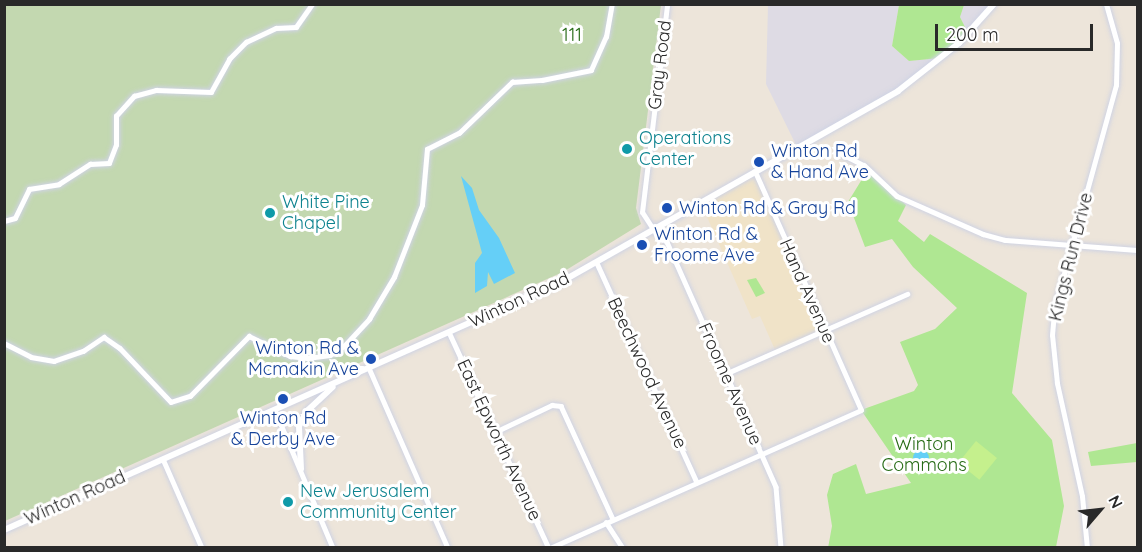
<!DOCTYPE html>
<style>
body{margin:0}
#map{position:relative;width:1142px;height:552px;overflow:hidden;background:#ede5da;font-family:Quicksand,sans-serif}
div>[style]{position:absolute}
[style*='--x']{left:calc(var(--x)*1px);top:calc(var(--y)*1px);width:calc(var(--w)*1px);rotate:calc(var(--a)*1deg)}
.industrial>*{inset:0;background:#dedbe4}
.education>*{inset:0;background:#f0e3c8}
.green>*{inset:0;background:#afe792}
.cemetery>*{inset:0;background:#c3d8b0}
.pitch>*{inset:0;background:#c5f08d;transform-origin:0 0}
.water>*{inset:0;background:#65cff7}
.round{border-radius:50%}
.roads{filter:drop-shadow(0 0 2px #cfd3e3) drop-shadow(0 0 2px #cfd3e3)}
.minor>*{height:4.5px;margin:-2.25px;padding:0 2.25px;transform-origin:2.25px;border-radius:2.25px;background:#fff}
.tertiary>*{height:5px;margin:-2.5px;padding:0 2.5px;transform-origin:2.5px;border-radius:2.5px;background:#fff}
.secondary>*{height:6px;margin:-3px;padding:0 3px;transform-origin:3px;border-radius:3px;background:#fff}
.dots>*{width:16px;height:16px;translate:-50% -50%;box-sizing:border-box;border:3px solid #fff;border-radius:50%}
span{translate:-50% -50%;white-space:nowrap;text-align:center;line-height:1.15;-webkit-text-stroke:6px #fff;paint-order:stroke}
.park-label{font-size:18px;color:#266b15}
.street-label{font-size:18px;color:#292929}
.culture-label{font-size:18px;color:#0d838f}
.left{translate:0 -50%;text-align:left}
.transit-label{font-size:18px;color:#164399}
.right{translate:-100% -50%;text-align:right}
.frame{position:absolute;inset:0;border:6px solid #292929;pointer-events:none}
.north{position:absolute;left:1070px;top:480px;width:60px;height:60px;-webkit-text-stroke:4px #fff;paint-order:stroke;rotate:62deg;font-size:16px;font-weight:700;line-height:24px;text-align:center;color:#292929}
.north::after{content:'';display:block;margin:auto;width:21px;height:27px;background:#292929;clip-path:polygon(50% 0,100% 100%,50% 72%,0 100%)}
.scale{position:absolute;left:935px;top:24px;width:158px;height:27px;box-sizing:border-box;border:3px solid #292929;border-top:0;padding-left:8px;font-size:18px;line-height:21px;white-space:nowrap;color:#292929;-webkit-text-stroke:4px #fff;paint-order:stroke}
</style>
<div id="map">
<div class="industrial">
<div style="clip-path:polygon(768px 5px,899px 5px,892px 46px,909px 61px,940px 58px,919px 76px,798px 149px,766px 84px)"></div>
<div style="clip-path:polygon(964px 5px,994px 5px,968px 33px,960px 17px)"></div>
</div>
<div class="education">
<div style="clip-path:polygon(755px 172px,824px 331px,776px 352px,760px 316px,752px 319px,700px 201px)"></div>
</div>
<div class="green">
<div style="clip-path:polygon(899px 5px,964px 5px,960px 17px,968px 33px,940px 58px,909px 61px,892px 46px)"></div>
<div style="clip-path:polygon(867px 171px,906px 205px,898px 221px,924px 242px,930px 234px,1027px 293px,1012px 393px,1052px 440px,1064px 506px,1056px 547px,828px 548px,832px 526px,827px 495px,833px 474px,856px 464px,866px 494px,911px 483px,861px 410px,914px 391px,918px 385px,900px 342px,935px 329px,957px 308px,913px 267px,892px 239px,865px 247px,848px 202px)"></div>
<div style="clip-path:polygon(756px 278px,765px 293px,756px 297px,747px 280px)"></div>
<div style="clip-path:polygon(1137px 443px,1137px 462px,1091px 466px,1088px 452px)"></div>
</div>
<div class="cemetery">
<div style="clip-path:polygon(4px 5px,661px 5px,636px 208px,641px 224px,563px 272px,5px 521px)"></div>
</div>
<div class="pitch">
<div style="left:976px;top:441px;width:27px;height:28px;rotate:39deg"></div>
</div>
<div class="water">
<div style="clip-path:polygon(461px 176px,472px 188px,479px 210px,499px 238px,515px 273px,494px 284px,488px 272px,487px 286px,475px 293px,475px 263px,482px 253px)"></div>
<div class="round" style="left:913px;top:450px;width:16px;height:16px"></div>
</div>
<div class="roads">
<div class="minor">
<div style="--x:838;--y:152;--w:29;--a:27"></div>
<div style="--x:864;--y:165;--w:45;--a:43.2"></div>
<div style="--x:897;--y:196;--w:94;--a:23.8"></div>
<div style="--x:983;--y:234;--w:23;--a:15"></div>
<div style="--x:1005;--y:240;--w:133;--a:4.3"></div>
<div style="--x:4;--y:221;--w:11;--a:-15"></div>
<div style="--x:15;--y:218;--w:32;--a:-64"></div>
<div style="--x:29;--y:189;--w:30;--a:-9"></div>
<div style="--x:59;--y:184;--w:37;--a:-33"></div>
<div style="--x:90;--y:164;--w:19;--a:-3"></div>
<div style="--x:109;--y:163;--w:19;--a:-69"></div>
<div style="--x:116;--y:145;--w:29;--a:-90"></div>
<div style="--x:116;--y:116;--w:27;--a:-48"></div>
<div style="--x:134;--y:96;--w:23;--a:-15"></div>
<div style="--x:156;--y:90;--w:55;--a:2.1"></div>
<div style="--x:211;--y:92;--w:38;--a:-61"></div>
<div style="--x:229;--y:59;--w:24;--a:-45"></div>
<div style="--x:246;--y:42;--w:33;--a:-25"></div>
<div style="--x:276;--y:28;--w:20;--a:-3"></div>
<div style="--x:296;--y:27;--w:28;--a:-55"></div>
<div style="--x:653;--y:229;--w:19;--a:43"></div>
<div style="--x:667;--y:242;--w:268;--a:66"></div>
<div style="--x:776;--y:487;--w:61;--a:85.3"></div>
<div style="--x:597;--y:263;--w:241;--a:65.5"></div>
<div style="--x:449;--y:332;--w:238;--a:65.2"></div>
<div style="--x:4;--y:343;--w:30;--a:27"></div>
<div style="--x:31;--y:357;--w:23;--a:10"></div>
<div style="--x:54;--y:361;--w:31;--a:-19"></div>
<div style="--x:83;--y:351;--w:25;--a:-34"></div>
<div style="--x:104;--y:337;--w:19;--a:35"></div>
<div style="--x:120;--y:348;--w:74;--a:46.6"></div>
<div style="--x:171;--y:402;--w:20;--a:-18"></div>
<div style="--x:190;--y:396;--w:84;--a:-45.5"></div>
<div style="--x:249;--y:336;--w:46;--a:26"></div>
<div style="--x:290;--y:356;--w:17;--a:7"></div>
<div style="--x:307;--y:358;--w:23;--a:-7"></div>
<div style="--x:330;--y:355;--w:17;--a:-33"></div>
<div style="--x:344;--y:346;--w:37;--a:-47"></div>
<div style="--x:369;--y:319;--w:49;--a:-59.2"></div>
<div style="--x:394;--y:277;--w:77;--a:-68.7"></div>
<div style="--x:422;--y:205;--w:56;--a:-84.9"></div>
<div style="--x:427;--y:149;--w:36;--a:-27"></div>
<div style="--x:459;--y:133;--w:74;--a:-43.9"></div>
<div style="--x:512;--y:82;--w:30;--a:-4"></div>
<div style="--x:542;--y:80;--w:50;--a:-11.5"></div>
<div style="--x:591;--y:70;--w:36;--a:-66"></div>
<div style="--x:606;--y:37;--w:34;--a:-80"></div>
<div style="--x:369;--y:368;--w:197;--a:66.3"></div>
<div style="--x:725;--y:374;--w:199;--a:-23.7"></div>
<div style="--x:275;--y:410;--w:150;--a:67.2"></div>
<div style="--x:495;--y:432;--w:63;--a:-25.3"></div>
<div style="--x:552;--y:405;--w:9;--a:6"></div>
<div style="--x:561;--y:406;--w:124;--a:65.3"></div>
<div style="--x:163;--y:459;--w:97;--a:66.3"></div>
<div style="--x:606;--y:522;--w:31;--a:57"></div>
<div style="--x:550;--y:548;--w:340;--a:-23.9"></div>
<div style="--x:861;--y:410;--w:261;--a:-114"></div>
</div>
<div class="tertiary">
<div style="--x:653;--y:229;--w:20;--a:-123"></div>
<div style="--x:642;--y:212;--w:209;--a:-83.1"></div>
<div style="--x:1087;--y:548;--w:52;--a:-95.5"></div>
<div style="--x:1082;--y:496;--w:116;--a:-102.5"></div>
<div style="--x:1057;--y:383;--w:48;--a:-95.9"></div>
<div style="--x:1052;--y:335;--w:25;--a:-85"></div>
<div style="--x:1054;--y:310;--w:233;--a:-74.6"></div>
<div style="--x:1116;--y:85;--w:42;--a:-88.6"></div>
<div style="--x:1117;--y:43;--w:41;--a:-105.8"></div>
</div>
<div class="secondary">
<div style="--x:301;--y:469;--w:43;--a:-92.7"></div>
<div style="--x:299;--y:426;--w:17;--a:-62"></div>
<div style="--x:307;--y:411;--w:35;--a:-43"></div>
<div style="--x:4;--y:530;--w:610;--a:-24"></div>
<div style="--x:561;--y:282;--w:387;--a:-29.5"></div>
<div style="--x:898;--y:91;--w:78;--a:-38.2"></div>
<div style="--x:959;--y:43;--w:52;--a:-48.1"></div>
</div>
</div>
<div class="dots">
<div style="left:627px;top:149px;background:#0f9aa8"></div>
<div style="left:759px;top:162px;background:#1a4fb4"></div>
<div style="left:667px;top:208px;background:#1a4fb4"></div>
<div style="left:270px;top:213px;background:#0f9aa8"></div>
<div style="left:642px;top:245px;background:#1a4fb4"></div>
<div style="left:371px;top:359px;background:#1a4fb4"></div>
<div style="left:283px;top:399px;background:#1a4fb4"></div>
<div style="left:288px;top:502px;background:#0f9aa8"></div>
</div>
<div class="park-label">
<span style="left:572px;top:35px">111</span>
<span style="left:924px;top:455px">Winton<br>Commons</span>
</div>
<div class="street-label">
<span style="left:660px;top:65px;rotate:-83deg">Gray Road</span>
<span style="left:1071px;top:257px;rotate:-76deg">Kings Run Drive</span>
<span style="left:807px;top:291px;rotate:66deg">Hand Avenue</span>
<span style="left:519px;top:300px;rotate:-25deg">Winton Road</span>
<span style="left:647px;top:373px;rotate:65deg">Beechwood Avenue</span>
<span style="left:730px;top:384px;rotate:66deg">Froome Avenue</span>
<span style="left:499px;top:440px;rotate:65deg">East Epworth Avenue</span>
<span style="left:75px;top:498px;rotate:-24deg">Winton Road</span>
</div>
<div class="culture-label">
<span class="left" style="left:639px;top:149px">Operations<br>Center</span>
<span class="left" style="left:282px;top:213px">White Pine<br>Chapel</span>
<span class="left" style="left:300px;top:502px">New Jerusalem<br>Community Center</span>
</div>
<div class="transit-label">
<span class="left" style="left:771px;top:162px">Winton Rd<br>&amp; Hand Ave</span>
<span class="left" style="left:679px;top:208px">Winton Rd &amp; Gray Rd</span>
<span class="left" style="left:654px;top:245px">Winton Rd &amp;<br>Froome Ave</span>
<span class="right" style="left:359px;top:359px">Winton Rd &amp;<br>Mcmakin Ave</span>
<span style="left:283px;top:429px">Winton Rd<br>&amp; Derby Ave</span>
</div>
<div class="frame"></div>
<div class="north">N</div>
<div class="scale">200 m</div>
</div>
